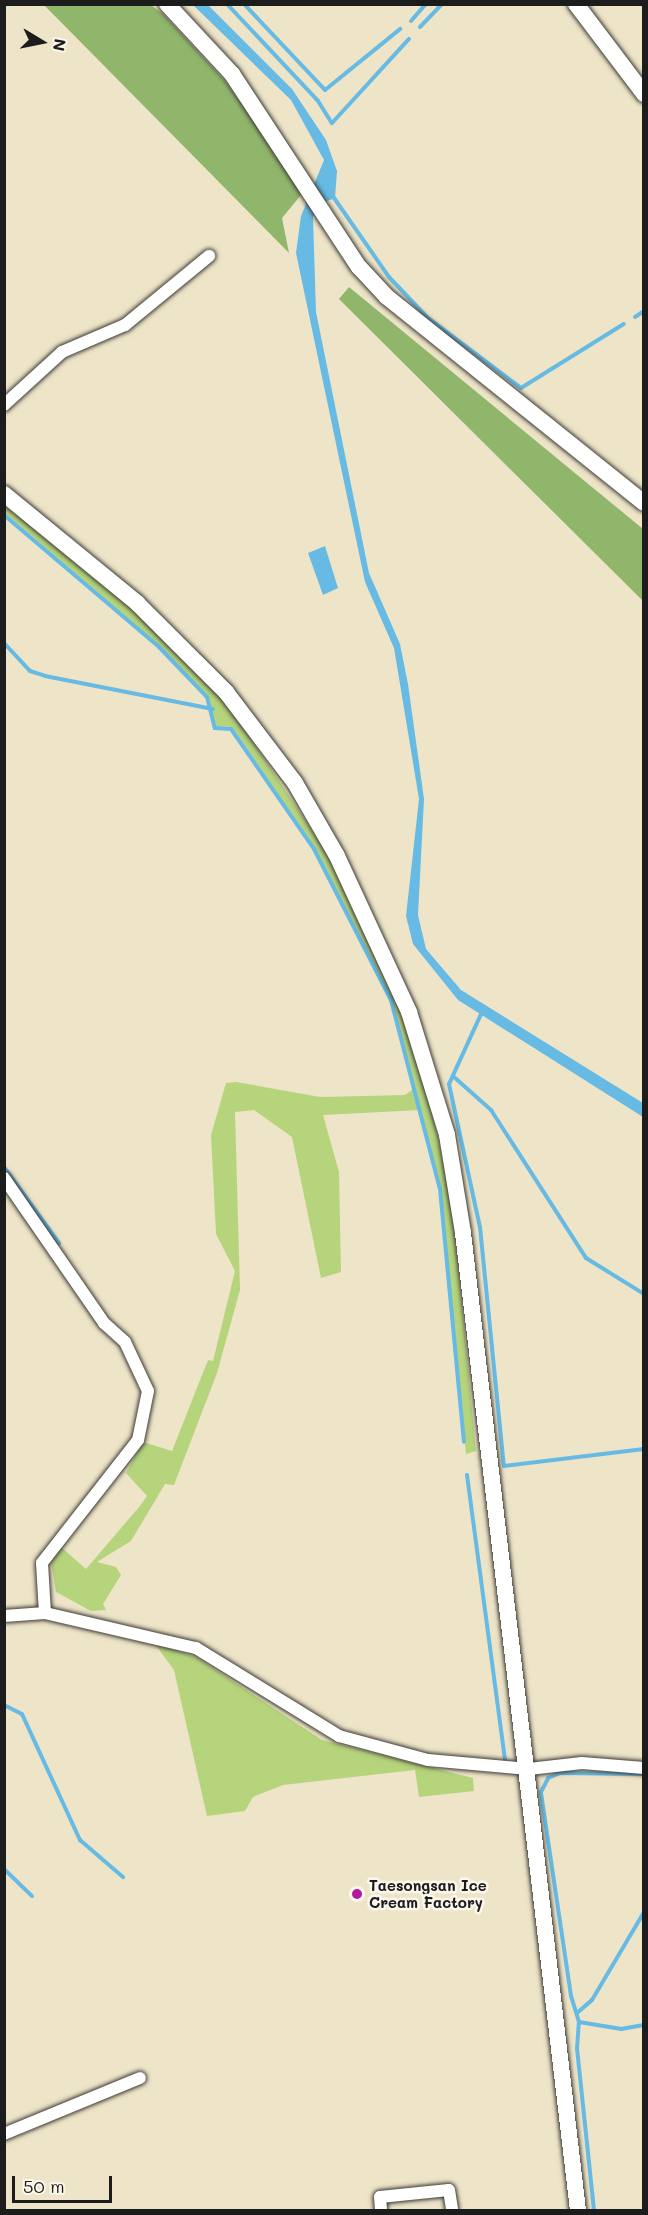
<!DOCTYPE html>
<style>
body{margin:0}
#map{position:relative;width:648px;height:2215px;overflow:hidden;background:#eee5c8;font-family:Mali,sans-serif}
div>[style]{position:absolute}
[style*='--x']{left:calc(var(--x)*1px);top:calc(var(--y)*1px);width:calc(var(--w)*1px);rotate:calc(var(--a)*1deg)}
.green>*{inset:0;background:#b5d47c}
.forest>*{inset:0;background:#90b66c}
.water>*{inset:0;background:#67bae3}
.stream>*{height:4px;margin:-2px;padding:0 2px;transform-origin:2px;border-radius:2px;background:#67bae3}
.roads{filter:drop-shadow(0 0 2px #3c3a36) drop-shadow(0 0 2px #3c3a36)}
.street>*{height:12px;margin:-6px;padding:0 6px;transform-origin:6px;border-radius:6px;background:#fff}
.secondary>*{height:16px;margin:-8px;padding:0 8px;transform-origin:8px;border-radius:8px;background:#fff}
.dots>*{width:16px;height:16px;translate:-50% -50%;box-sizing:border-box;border:3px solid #fbf7ec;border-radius:50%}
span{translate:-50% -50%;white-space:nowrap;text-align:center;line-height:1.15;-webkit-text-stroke:5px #fbf7ec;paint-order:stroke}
.poi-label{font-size:15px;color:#1c1c1c;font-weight:700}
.left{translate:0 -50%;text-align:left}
.frame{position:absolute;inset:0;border:6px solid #1c1c1c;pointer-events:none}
.north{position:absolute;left:12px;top:12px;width:60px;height:60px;-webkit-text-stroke:4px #fbf7ec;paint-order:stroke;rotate:100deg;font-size:16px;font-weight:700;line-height:24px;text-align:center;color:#1c1c1c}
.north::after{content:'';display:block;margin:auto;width:21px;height:27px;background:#1c1c1c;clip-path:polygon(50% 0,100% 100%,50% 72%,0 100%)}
.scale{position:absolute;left:12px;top:2176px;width:100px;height:27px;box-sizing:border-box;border:3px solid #1c1c1c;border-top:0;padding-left:8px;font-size:18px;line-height:21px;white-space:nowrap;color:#1c1c1c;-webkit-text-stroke:4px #fbf7ec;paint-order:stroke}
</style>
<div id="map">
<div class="green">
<div style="clip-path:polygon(4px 501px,136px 610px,224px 699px,334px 863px,407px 1026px,432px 1110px,452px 1203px,476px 1451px,466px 1454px,441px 1188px,393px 1000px,316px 849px,232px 727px,216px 726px,208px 696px,160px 646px,5px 513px)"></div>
<div style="clip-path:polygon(236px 1082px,320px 1097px,405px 1095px,416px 1087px,420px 1110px,323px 1115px,339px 1172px,341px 1272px,321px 1278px,292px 1137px,254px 1110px,235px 1112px,240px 1290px,217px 1373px,174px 1485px,165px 1484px,131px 1541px,97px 1562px,116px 1567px,121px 1575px,103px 1604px,106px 1610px,91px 1611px,56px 1592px,51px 1562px,61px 1547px,86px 1569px,140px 1506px,147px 1496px,126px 1473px,143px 1442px,172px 1451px,208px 1360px,213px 1361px,235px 1271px,216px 1234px,211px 1135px,226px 1083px)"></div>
<div style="clip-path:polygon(155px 1644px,196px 1657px,322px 1740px,473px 1778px,474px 1791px,419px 1797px,415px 1770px,283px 1785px,253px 1797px,245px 1811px,207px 1816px,174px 1670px)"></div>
</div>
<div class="forest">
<div style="clip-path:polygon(44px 5px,151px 5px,164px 15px,226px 82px,290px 172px,301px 195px,282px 218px,289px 253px)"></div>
<div style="clip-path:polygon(349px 287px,643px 529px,643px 601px,339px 299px)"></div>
</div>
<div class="water">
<div style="clip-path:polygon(193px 5px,208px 5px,292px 89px,326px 140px,337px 171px,335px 198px,322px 203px,313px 217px,316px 312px,369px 573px,400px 644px,408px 684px,424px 799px,418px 915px,426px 949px,461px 990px,643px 1103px,643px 1117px,458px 1000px,413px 944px,406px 916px,419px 799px,394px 648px,365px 582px,296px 253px,301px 216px,324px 160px,291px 100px)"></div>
<div style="clip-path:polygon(325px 546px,338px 588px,323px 595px,308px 553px)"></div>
</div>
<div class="stream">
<div style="--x:227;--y:4;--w:133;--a:46.8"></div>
<div style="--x:318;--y:101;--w:26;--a:58"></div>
<div style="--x:332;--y:123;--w:114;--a:-47.5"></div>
<div style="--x:244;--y:4;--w:118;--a:46.7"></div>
<div style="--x:325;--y:90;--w:97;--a:-39.1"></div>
<div style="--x:411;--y:21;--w:23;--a:-49"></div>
<div style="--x:420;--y:27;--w:32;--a:-46"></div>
<div style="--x:332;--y:195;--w:100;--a:55.2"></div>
<div style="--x:389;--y:277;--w:55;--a:46.5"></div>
<div style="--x:427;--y:317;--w:118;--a:37.1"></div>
<div style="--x:521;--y:388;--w:121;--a:-31.9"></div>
<div style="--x:635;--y:317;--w:11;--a:-34"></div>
<div style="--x:4;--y:515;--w:204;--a:40.4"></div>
<div style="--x:159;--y:647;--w:69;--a:46.2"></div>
<div style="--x:207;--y:697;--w:32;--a:76"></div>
<div style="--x:215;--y:728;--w:16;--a:4"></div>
<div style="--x:231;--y:729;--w:146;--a:55.3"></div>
<div style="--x:314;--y:849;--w:169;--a:63"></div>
<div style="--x:391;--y:1000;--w:195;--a:75.5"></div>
<div style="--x:440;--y:1189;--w:254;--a:84.6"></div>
<div style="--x:4;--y:643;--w:38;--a:47"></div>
<div style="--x:30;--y:671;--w:16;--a:18"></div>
<div style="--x:45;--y:676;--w:171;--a:11.1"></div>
<div style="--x:482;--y:1012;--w:79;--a:114.6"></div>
<div style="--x:449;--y:1084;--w:146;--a:77.8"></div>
<div style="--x:480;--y:1227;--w:240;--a:84.3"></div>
<div style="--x:504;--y:1466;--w:141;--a:-6.9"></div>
<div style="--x:454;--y:1077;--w:50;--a:41.7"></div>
<div style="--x:491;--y:1110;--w:176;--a:57.3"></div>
<div style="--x:586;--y:1258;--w:68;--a:31.8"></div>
<div style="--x:4;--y:1167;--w:94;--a:54.1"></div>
<div style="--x:467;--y:1475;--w:287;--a:82.4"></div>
<div style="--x:4;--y:1705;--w:20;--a:27"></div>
<div style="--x:22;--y:1714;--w:139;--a:65.3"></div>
<div style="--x:80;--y:1840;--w:57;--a:40.7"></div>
<div style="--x:4;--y:1869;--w:39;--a:44"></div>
<div style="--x:577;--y:2013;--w:20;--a:-41"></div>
<div style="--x:592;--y:2000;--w:102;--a:-59.4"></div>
<div style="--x:579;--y:2022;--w:43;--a:9.5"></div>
<div style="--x:621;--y:2029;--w:23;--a:-10"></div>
<div style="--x:594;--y:2210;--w:162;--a:-96"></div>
<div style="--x:577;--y:2049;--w:27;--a:-86"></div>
<div style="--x:579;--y:2022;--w:27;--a:-107"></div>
<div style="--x:571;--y:1996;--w:206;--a:-98.4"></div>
<div style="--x:541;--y:1792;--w:16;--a:-63"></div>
<div style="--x:548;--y:1778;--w:13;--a:-23"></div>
<div style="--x:560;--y:1773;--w:84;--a:0.7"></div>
</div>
<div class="roads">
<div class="street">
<div style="--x:4;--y:405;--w:79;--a:-42.4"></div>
<div style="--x:62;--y:352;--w:69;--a:-23.2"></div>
<div style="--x:125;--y:325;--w:109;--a:-39.4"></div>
<div style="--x:4;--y:1178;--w:176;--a:55.4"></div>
<div style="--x:104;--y:1323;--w:28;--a:42"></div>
<div style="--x:125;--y:1342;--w:54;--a:64.9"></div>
<div style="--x:148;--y:1391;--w:50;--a:101.5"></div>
<div style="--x:138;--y:1440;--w:156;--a:128"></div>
<div style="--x:42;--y:1563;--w:50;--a:86.6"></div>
<div style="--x:4;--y:1616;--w:41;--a:-4.2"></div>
<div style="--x:45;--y:1613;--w:155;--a:13.1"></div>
<div style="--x:196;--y:1648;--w:168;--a:31.6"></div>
<div style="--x:339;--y:1736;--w:92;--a:15.1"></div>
<div style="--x:428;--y:1760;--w:101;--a:5.1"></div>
<div style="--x:529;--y:1769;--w:53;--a:-6.5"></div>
<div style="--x:582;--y:1763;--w:62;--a:4.6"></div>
<div style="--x:4;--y:2134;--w:147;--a:-22.4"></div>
<div style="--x:381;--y:2210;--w:13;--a:-94"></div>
<div style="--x:380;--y:2197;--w:69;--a:-5.8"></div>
<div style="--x:449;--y:2190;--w:20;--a:81"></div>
</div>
<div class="secondary">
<div style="--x:167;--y:4;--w:96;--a:47.1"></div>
<div style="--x:232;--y:74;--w:231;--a:56.7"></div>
<div style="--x:359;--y:267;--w:41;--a:47"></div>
<div style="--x:387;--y:297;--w:329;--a:38.7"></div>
<div style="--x:576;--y:4;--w:113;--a:52.9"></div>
<div style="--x:4;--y:494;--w:172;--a:39.3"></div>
<div style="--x:137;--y:603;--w:126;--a:45"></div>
<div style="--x:226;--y:692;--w:114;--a:52.8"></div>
<div style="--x:295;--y:783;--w:84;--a:60.1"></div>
<div style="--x:337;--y:856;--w:172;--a:65.2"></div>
<div style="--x:409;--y:1012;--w:129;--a:72.8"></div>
<div style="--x:447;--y:1135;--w:99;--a:80.7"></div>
<div style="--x:463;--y:1233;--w:984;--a:83.29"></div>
</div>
</div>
<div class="dots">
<div style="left:357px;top:1894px;background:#b5179e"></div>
</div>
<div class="poi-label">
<span class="left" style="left:369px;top:1894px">Taesongsan Ice<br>Cream Factory</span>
</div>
<div class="frame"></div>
<div class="north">N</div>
<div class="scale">50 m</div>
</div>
